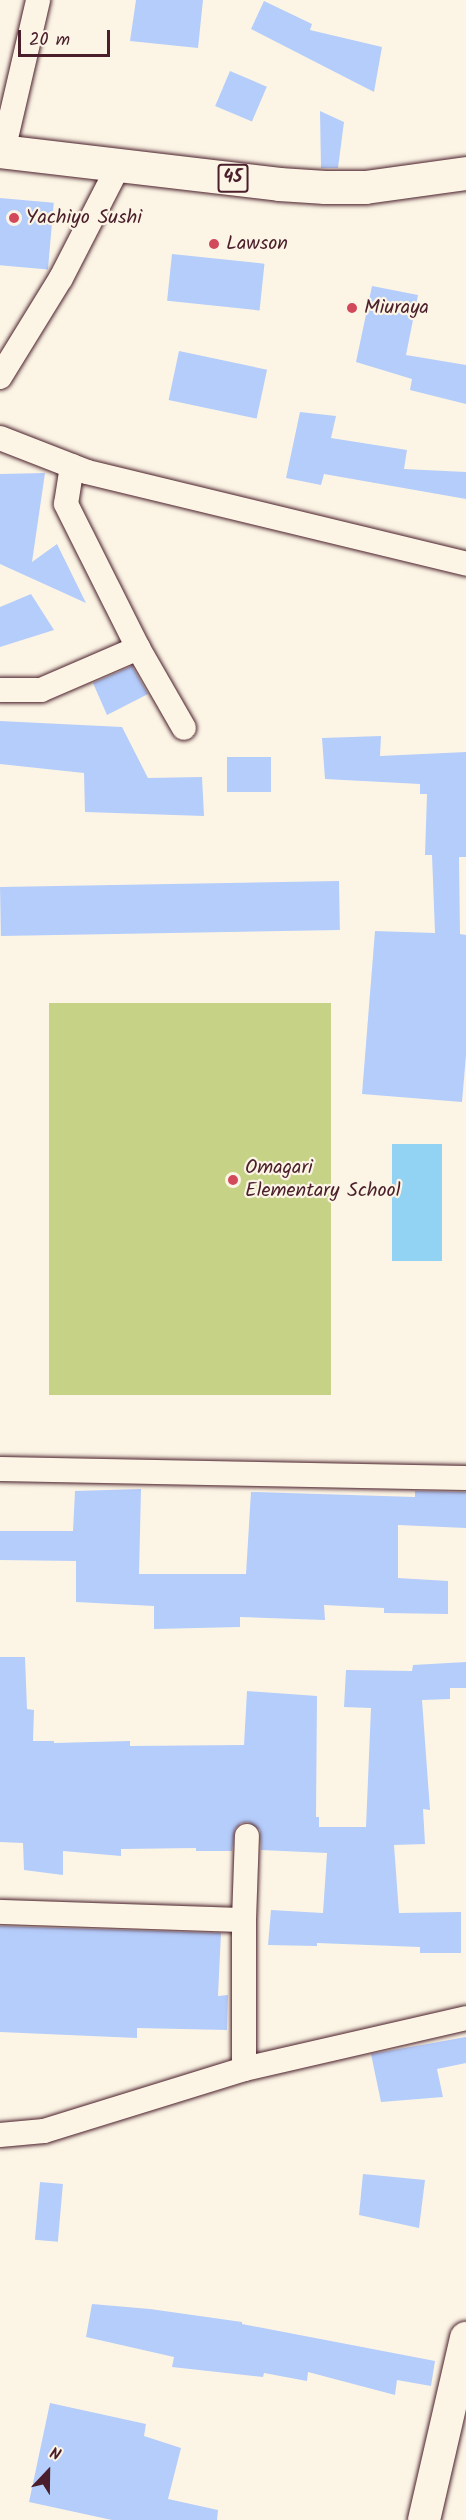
<!DOCTYPE html>
<style>
body{margin:0}
#map{position:relative;width:466px;height:2520px;overflow:hidden;background:#fcf5e5;font-family:Kalam,sans-serif}
div>[style]{position:absolute}
[style*='--x']{left:calc(var(--x)*1px);top:calc(var(--y)*1px);width:calc(var(--w)*1px);rotate:calc(var(--a)*1deg)}
.green>*{inset:0;background:#c6d386;transform-origin:0 0}
.water>*{inset:0;background:#92d2f3;transform-origin:0 0}
.building>*{inset:0;background:#b5cdfb;transform-origin:0 0}
.roads{filter:drop-shadow(0 0 2px #4a1f2b) drop-shadow(0 0 2px #4a1f2b)}
.minor>*{height:24px;margin:-12px;padding:0 12px;transform-origin:12px;border-radius:12px;background:#fcf5e5}
.tertiary>*{height:32px;margin:-16px;padding:0 16px;transform-origin:16px;border-radius:16px;background:#fcf5e5}
.trunk>*{height:33px;margin:-16.5px;padding:0 16.5px;transform-origin:16.5px;border-radius:16.5px;background:#fcf5e5}
.dots>*{width:16px;height:16px;translate:-50% -50%;box-sizing:border-box;border:3px solid #fcf5e5;border-radius:50%}
span{translate:-50% -50%;white-space:nowrap;text-align:center;line-height:1.15;-webkit-text-stroke:4.5px #fcf5e5;paint-order:stroke}
.shield-label span{padding:2px 4px;background:#fcf5e5;border:2px solid;border-radius:4px;-webkit-text-stroke-width:0}
.shield-label{font-size:18px;color:#4a1f2b;font-weight:700}
.poi-label{font-size:20px;color:#4a1f2b}
.left{translate:0 -50%;text-align:left}
.north{position:absolute;left:18px;top:2442px;width:60px;height:60px;-webkit-text-stroke:4px #fcf5e5;paint-order:stroke;rotate:22deg;font-size:16px;font-weight:700;line-height:24px;text-align:center;color:#4a1f2b}
.north::after{content:'';display:block;margin:auto;width:21px;height:27px;background:#4a1f2b;clip-path:polygon(50% 0,100% 100%,50% 72%,0 100%)}
.scale{position:absolute;left:18px;top:30px;width:92px;height:27px;box-sizing:border-box;border:3px solid #4a1f2b;border-top:0;padding-left:8px;font-size:18px;line-height:21px;white-space:nowrap;color:#4a1f2b;-webkit-text-stroke:4px #fcf5e5;paint-order:stroke}
</style>
<div id="map">
<div class="green">
<div style="left:331px;top:1003px;width:392px;height:282px;rotate:90deg"></div>
</div>
<div class="water">
<div style="left:442px;top:1144px;width:117px;height:50px;rotate:90deg"></div>
</div>
<div class="building">
<div style="clip-path:polygon(136px 0,203px 0,198px 48px,130px 41px)"></div>
<div style="clip-path:polygon(264px 1px,312px 24px,310px 30px,382px 47px,374px 92px,251px 29px)"></div>
<div style="left:230px;top:71px;width:40px;height:38px;rotate:23deg"></div>
<div style="clip-path:polygon(320px 111px,344px 122px,338px 168px,321px 168px)"></div>
<div style="left:0;top:198px;width:54px;height:67px;rotate:5deg"></div>
<div style="left:172px;top:254px;width:93px;height:47px;rotate:6deg"></div>
<div style="clip-path:polygon(372px 286px,418px 295px,406px 355px,466px 365px,466px 404px,410px 390px,412px 379px,356px 362px)"></div>
<div style="left:179px;top:351px;width:90px;height:50px;rotate:12deg"></div>
<div style="clip-path:polygon(300px 412px,336px 416px,331px 438px,407px 450px,404px 469px,466px 472px,466px 499px,324px 474px,321px 485px,286px 478px)"></div>
<div style="clip-path:polygon(45px 473px,32px 562px,57px 544px,86px 603px,0 564px,0 474px)"></div>
<div style="clip-path:polygon(31px 594px,54px 630px,0 647px,0 607px)"></div>
<div style="clip-path:polygon(132px 666px,148px 694px,107px 715px,93px 683px)"></div>
<div style="clip-path:polygon(0 721px,122px 727px,148px 778px,202px 777px,204px 816px,85px 812px,84px 773px,0 764px)"></div>
<div style="clip-path:polygon(381px 736px,380px 756px,466px 752px,466px 857px,459px 857px,460px 934px,466px 935px,466px 1055px,462px 1102px,362px 1094px,375px 931px,435px 933px,432px 855px,425px 855px,427px 794px,420px 794px,420px 784px,325px 779px,322px 738px)"></div>
<div style="left:227px;top:757px;width:44px;height:35px"></div>
<div style="left:339px;top:881px;width:49px;height:339px;rotate:89deg"></div>
<div style="clip-path:polygon(141px 1489px,139px 1574px,246px 1574px,251px 1492px,415px 1497px,415px 1491px,466px 1492px,466px 1528px,398px 1525px,398px 1578px,448px 1581px,448px 1614px,384px 1613px,384px 1608px,324px 1605px,325px 1620px,240px 1617px,240px 1627px,154px 1629px,154px 1606px,76px 1602px,76px 1561px,0 1560px,0 1531px,73px 1531px,75px 1491px)"></div>
<div style="clip-path:polygon(0 1657px,25px 1657px,27px 1709px,34px 1710px,33px 1741px,54px 1741px,54px 1743px,130px 1741px,130px 1746px,244px 1745px,247px 1691px,317px 1696px,316px 1817px,319px 1817px,319px 1827px,366px 1827px,371px 1708px,344px 1707px,346px 1670px,412px 1671px,413px 1665px,466px 1662px,466px 1688px,450px 1688px,450px 1699px,422px 1700px,430px 1810px,423px 1809px,425px 1844px,394px 1845px,399px 1913px,461px 1912px,461px 1953px,420px 1953px,420px 1947px,317px 1943px,317px 1946px,268px 1945px,271px 1910px,323px 1913px,327px 1853px,261px 1850px,260px 1830px,248px 1822px,241px 1823px,235px 1829px,232px 1851px,196px 1851px,196px 1848px,121px 1849px,121px 1856px,63px 1851px,63px 1875px,24px 1870px,23px 1843px,0 1842px)"></div>
<div style="clip-path:polygon(0 1926px,221px 1933px,218px 1996px,228px 1995px,227px 2030px,137px 2028px,137px 2038px,0 2032px)"></div>
<div style="clip-path:polygon(466px 2037px,466px 2063px,437px 2069px,443px 2097px,381px 2102px,371px 2054px)"></div>
<div style="clip-path:polygon(363px 2174px,425px 2180px,419px 2228px,359px 2215px)"></div>
<div style="left:40px;top:2182px;width:23px;height:58px;rotate:5deg"></div>
<div style="clip-path:polygon(92px 2304px,150px 2309px,242px 2322px,242px 2324px,435px 2361px,431px 2386px,397px 2380px,395px 2395px,308px 2372px,307px 2381px,264px 2373px,263px 2377px,172px 2367px,174px 2357px,86px 2337px)"></div>
<div style="clip-path:polygon(50px 2403px,146px 2424px,144px 2436px,181px 2448px,168px 2499px,218px 2510px,217px 2520px,112px 2520px,29px 2502px)"></div>
</div>
<div class="roads">
<div class="minor">
<div style="--x:3;--y:151;--w:155;--a:-76.9"></div>
<div style="--x:0;--y:377;--w:116;--a:-58.4"></div>
<div style="--x:61;--y:278;--w:127;--a:-62.8"></div>
<div style="--x:0;--y:438;--w:93;--a:21.3"></div>
<div style="--x:87;--y:472;--w:390;--a:13.6"></div>
<div style="--x:72;--y:466;--w:38;--a:99"></div>
<div style="--x:66;--y:504;--w:161;--a:63.4"></div>
<div style="--x:138;--y:648;--w:92;--a:60.1"></div>
<div style="--x:0;--y:690;--w:41;--a:0"></div>
<div style="--x:41;--y:690;--w:106;--a:-23.4"></div>
<div style="--x:0;--y:1469;--w:466;--a:1.1"></div>
<div style="--x:0;--y:1912;--w:244;--a:1.9"></div>
<div style="--x:244;--y:1920;--w:149;--a:90"></div>
<div style="--x:244;--y:1920;--w:84;--a:-88"></div>
<div style="--x:0;--y:2135;--w:44;--a:-5.2"></div>
<div style="--x:44;--y:2131;--w:209;--a:-17.2"></div>
<div style="--x:244;--y:2069;--w:228;--a:-12.9"></div>
</div>
<div class="tertiary">
<div style="--x:424;--y:2520;--w:187;--a:-77"></div>
</div>
<div class="trunk">
<div style="--x:0;--y:151;--w:281;--a:6.7"></div>
<div style="--x:279;--y:184;--w:46;--a:3.7"></div>
<div style="--x:325;--y:187;--w:40;--a:0"></div>
<div style="--x:365;--y:187;--w:102;--a:-7.9"></div>
</div>
</div>
<div class="dots">
<div style="left:14px;top:218px;background:#d1495b"></div>
<div style="left:214px;top:244px;background:#d1495b"></div>
<div style="left:352px;top:308px;background:#d1495b"></div>
<div style="left:233px;top:1180px;background:#d1495b"></div>
</div>
<div class="shield-label">
<span style="left:233px;top:178px">45</span>
</div>
<div class="poi-label">
<span class="left" style="left:26px;top:218px">Yachiyo Sushi</span>
<span class="left" style="left:226px;top:244px">Lawson</span>
<span class="left" style="left:364px;top:308px">Miuraya</span>
<span class="left" style="left:245px;top:1180px">Omagari<br>Elementary School</span>
</div>
<div class="north">N</div>
<div class="scale">20 m</div>
</div>
